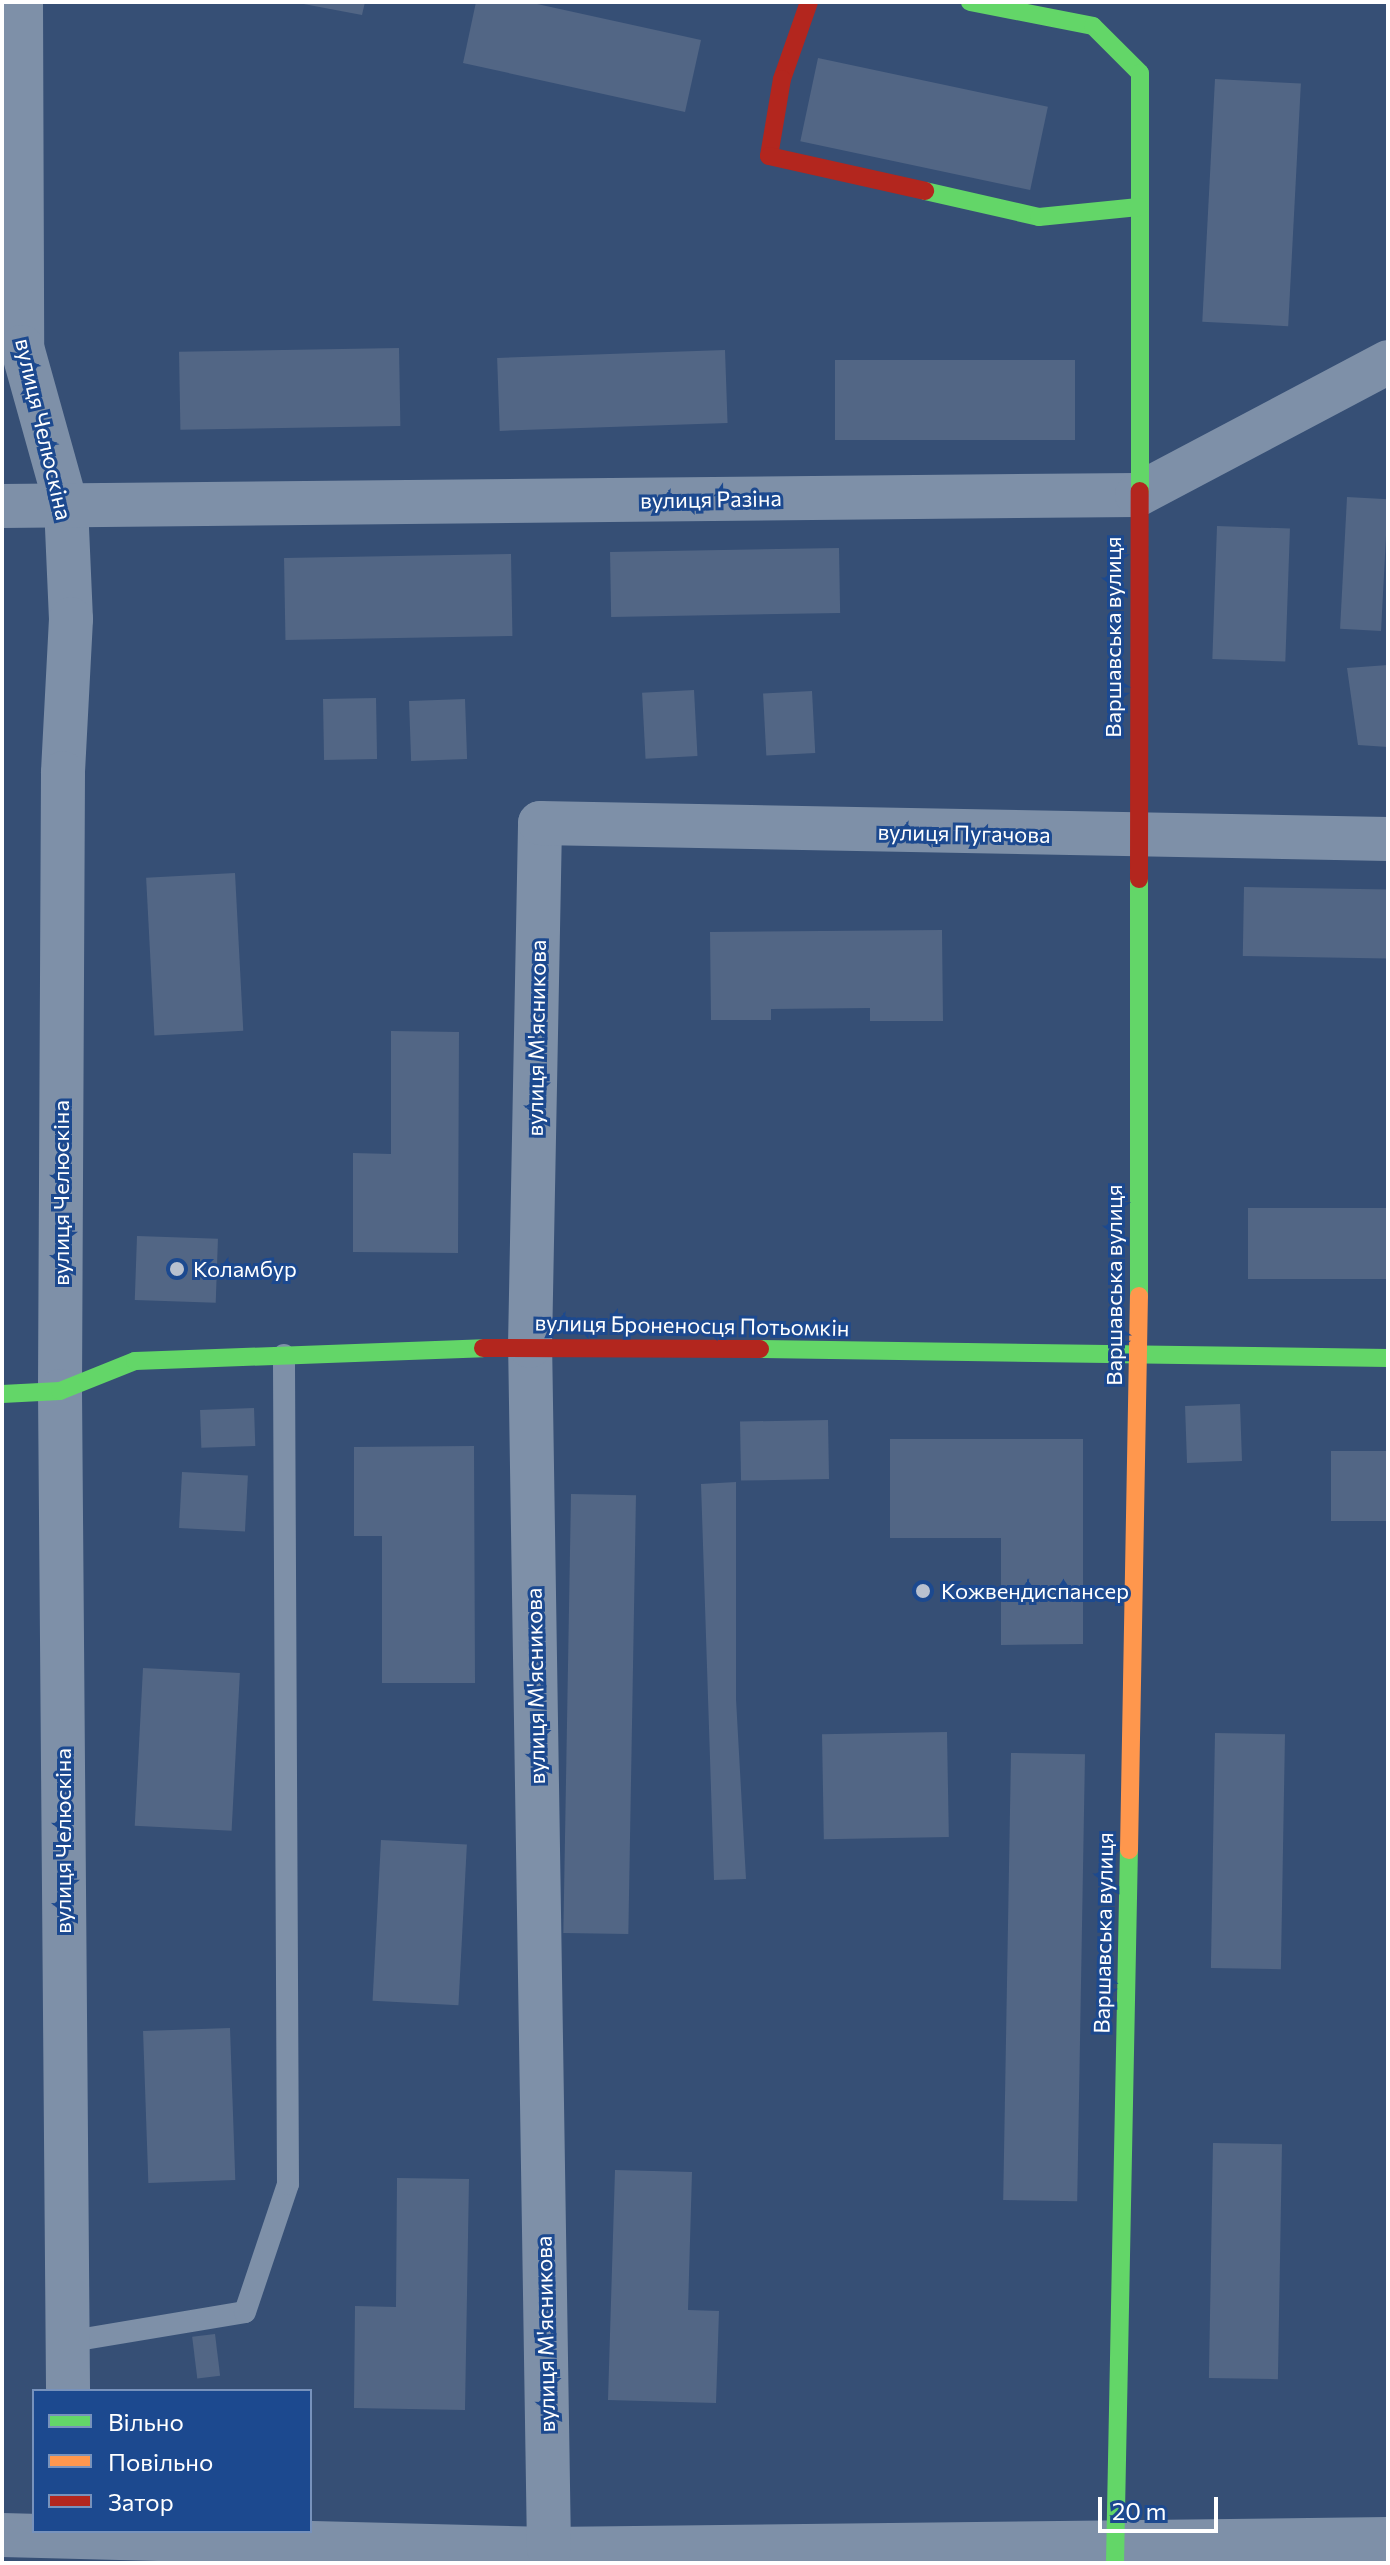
<!DOCTYPE html>
<meta charset="utf-8">
<style>
body{margin:0}
#map{position:relative;width:1390px;height:2565px;overflow:hidden;background:#364f75;font-family:Commissioner,sans-serif}
div>[style]{position:absolute}
[style*='--x']{left:calc(var(--x)*1px);top:calc(var(--y)*1px);width:calc(var(--w)*1px);rotate:calc(var(--a)*1deg)}
.building>*{inset:0;background:#526685;transform-origin:0 0}
.lane>*{height:22px;margin:-11px;padding:0 11px;transform-origin:11px;border-radius:11px;background:#7e90a8}
.street>*{height:44px;margin:-22px;padding:0 22px;transform-origin:22px;border-radius:22px;background:#7e90a8}
.fast>*{height:18px;margin:-9px;padding:0 9px;transform-origin:9px;border-radius:9px;background:#63d668}
.slow>*{height:18px;margin:-9px;padding:0 9px;transform-origin:9px;border-radius:9px;background:#ff974d}
.jam>*{height:18px;margin:-9px;padding:0 9px;transform-origin:9px;border-radius:9px;background:#b3261e}
.dots>*{width:22px;height:22px;translate:-50% -50%;box-sizing:border-box;border:4px solid #1c498f;border-radius:50%}
span{translate:-50% -50%;white-space:nowrap;text-align:center;line-height:1.15;-webkit-text-stroke:6px #1c498f;paint-order:stroke}
.street-label{font-size:22px;color:#fff}
.poi-label{font-size:22px;color:#fff}
.left{translate:0 -50%;text-align:left}
.frame{position:absolute;inset:0;border:4px solid #fff;pointer-events:none}
.legend{position:absolute;left:32px;top:2389px;width:280px;height:144px;box-sizing:border-box;background:#1c498f;border:2px solid #7792bc;margin:0;padding:10px 14px;list-style:none;font-size:24px;color:#fff}
.legend li{display:flex;align-items:center;gap:16px;height:40px}
.legend b{width:40px;border:2px solid #7792bc}
.scale{position:absolute;left:1098px;top:2497px;width:120px;height:36px;box-sizing:border-box;border:4px solid #fff;border-top:0;padding-left:10px;font-size:24px;line-height:28px;white-space:nowrap;color:#fff;-webkit-text-stroke:6px #1c498f;paint-order:stroke}
</style>
<div id="map">
<div class="building">
<div style="clip-path:polygon(293px 2px,365px 2px,362px 15px)"></div>
<div style="clip-path:polygon(476px 2px,528px 2px,701px 40px,685px 112px,463px 63px)"></div>
<div style="left:818px;top:58px;width:235px;height:85px;rotate:12deg"></div>
<div style="left:1215px;top:79px;width:86px;height:243px;rotate:3deg"></div>
<div style="left:399px;top:348px;width:78px;height:220px;rotate:89deg"></div>
<div style="left:725px;top:350px;width:73px;height:228px;rotate:88deg"></div>
<div style="left:835px;top:360px;width:240px;height:80px"></div>
<div style="left:1347px;top:497px;width:41px;height:132px;rotate:3deg"></div>
<div style="left:1217px;top:526px;width:73px;height:133px;rotate:2deg"></div>
<div style="left:839px;top:548px;width:65px;height:229px;rotate:89deg"></div>
<div style="left:511px;top:554px;width:82px;height:227px;rotate:89deg"></div>
<div style="clip-path:polygon(1388px 665px,1388px 747px,1358px 745px,1347px 668px)"></div>
<div style="left:694px;top:690px;width:66px;height:52px;rotate:87deg"></div>
<div style="left:812px;top:691px;width:62px;height:49px;rotate:87deg"></div>
<div style="left:376px;top:698px;width:61px;height:53px;rotate:89deg"></div>
<div style="left:465px;top:699px;width:60px;height:56px;rotate:88deg"></div>
<div style="left:235px;top:873px;width:158px;height:89px;rotate:87deg"></div>
<div style="left:1244px;top:887px;width:144px;height:69px;rotate:1deg"></div>
<div style="clip-path:polygon(942px 930px,943px 1021px,870px 1021px,870px 1008px,771px 1009px,771px 1020px,711px 1020px,710px 932px)"></div>
<div style="clip-path:polygon(391px 1031px,459px 1032px,458px 1253px,353px 1252px,353px 1153px,391px 1154px)"></div>
<div style="left:1248px;top:1208px;width:140px;height:71px"></div>
<div style="left:137px;top:1236px;width:81px;height:64px;rotate:2deg"></div>
<div style="left:1240px;top:1404px;width:57px;height:55px;rotate:88deg"></div>
<div style="left:254px;top:1408px;width:38px;height:54px;rotate:88deg"></div>
<div style="left:828px;top:1420px;width:59px;height:88px;rotate:89deg"></div>
<div style="clip-path:polygon(890px 1439px,1083px 1439px,1083px 1644px,1001px 1645px,1001px 1538px,890px 1538px)"></div>
<div style="clip-path:polygon(474px 1446px,475px 1683px,382px 1683px,382px 1536px,354px 1536px,354px 1447px)"></div>
<div style="left:1331px;top:1451px;width:57px;height:70px"></div>
<div style="left:182px;top:1472px;width:66px;height:56px;rotate:3deg"></div>
<div style="clip-path:polygon(736px 1482px,736px 1699px,746px 1879px,714px 1880px,701px 1484px)"></div>
<div style="left:571px;top:1494px;width:65px;height:439px;rotate:1deg"></div>
<div style="left:143px;top:1668px;width:97px;height:158px;rotate:3deg"></div>
<div style="left:947px;top:1732px;width:105px;height:125px;rotate:89deg"></div>
<div style="left:1215px;top:1733px;width:70px;height:235px;rotate:1deg"></div>
<div style="left:1011px;top:1753px;width:74px;height:447px;rotate:1deg"></div>
<div style="left:381px;top:1840px;width:86px;height:161px;rotate:3deg"></div>
<div style="left:230px;top:2028px;width:152px;height:87px;rotate:88deg"></div>
<div style="left:1213px;top:2143px;width:69px;height:235px;rotate:1deg"></div>
<div style="clip-path:polygon(615px 2170px,692px 2172px,688px 2310px,719px 2311px,716px 2403px,608px 2400px)"></div>
<div style="clip-path:polygon(397px 2178px,469px 2179px,465px 2410px,354px 2408px,355px 2306px,396px 2307px)"></div>
<div style="left:215px;top:2334px;width:42px;height:23px;rotate:83deg"></div>
</div>
<div class="lane">
<div style="--x:66;--y:2342;--w:181;--a:-9.5"></div>
<div style="--x:245;--y:2312;--w:135;--a:-71.4"></div>
<div style="--x:288;--y:2184;--w:829;--a:-90.28"></div>
</div>
<div class="street">
<div style="--x:21;--y:2;--w:345;--a:89.8"></div>
<div style="--x:22;--y:347;--w:164;--a:74.4"></div>
<div style="--x:66;--y:505;--w:114;--a:87.5"></div>
<div style="--x:71;--y:619;--w:154;--a:93"></div>
<div style="--x:63;--y:773;--w:618;--a:90.28"></div>
<div style="--x:60;--y:1391;--w:1000;--a:89.54"></div>
<div style="--x:2;--y:506;--w:1135;--a:-0.56"></div>
<div style="--x:1137;--y:495;--w:284;--a:-27.9"></div>
<div style="--x:2;--y:2535;--w:547;--a:1.47"></div>
<div style="--x:549;--y:2549;--w:839;--a:-0.68"></div>
<div style="--x:549;--y:2549;--w:1203;--a:-90.9"></div>
<div style="--x:530;--y:1346;--w:523;--a:-88.9"></div>
<div style="--x:540;--y:823;--w:848;--a:1.08"></div>
</div>
<div class="fast">
<div style="--x:970;--y:2;--w:125;--a:11"></div>
<div style="--x:1093;--y:26;--w:66;--a:45"></div>
<div style="--x:1140;--y:73;--w:418;--a:90"></div>
<div style="--x:925;--y:191;--w:117;--a:12.8"></div>
<div style="--x:1039;--y:217;--w:100;--a:-5.7"></div>
<div style="--x:1139;--y:1296;--w:417;--a:-90"></div>
<div style="--x:760;--y:1349;--w:628;--a:0.82"></div>
<div style="--x:2;--y:1394;--w:58;--a:-3"></div>
<div style="--x:60;--y:1391;--w:81;--a:-21.8"></div>
<div style="--x:135;--y:1361;--w:348;--a:-2.1"></div>
<div style="--x:1115;--y:2563;--w:713;--a:-88.88"></div>
</div>
<div class="slow">
<div style="--x:1129;--y:1850;--w:554;--a:-88.97"></div>
</div>
<div class="jam">
<div style="--x:809;--y:2;--w:82;--a:109.3"></div>
<div style="--x:782;--y:79;--w:78;--a:99.6"></div>
<div style="--x:769;--y:156;--w:160;--a:12.6"></div>
<div style="--x:1139;--y:879;--w:388;--a:-89.9"></div>
<div style="--x:483;--y:1348;--w:277;--a:0.2"></div>
</div>
<div class="dots">
<div style="left:177px;top:1269px;background:#b9c1cf"></div>
<div style="left:923px;top:1591px;background:#b9c1cf"></div>
</div>
<div class="street-label">
<span style="left:44px;top:429px;rotate:77deg">вулиця Челюскіна</span>
<span style="left:711px;top:499px;rotate:-1deg">вулиця Разіна</span>
<span style="left:1113px;top:637px;rotate:-90deg">Варшавська вулиця</span>
<span style="left:964px;top:833px;rotate:1deg">вулиця Пугачова</span>
<span style="left:536px;top:1038px;rotate:-89deg">вулиця М'ясникова</span>
<span style="left:61px;top:1193px;rotate:-90deg">вулиця Челюскіна</span>
<span style="left:1114px;top:1285px;rotate:-90deg">Варшавська вулиця</span>
<span style="left:692px;top:1325px;rotate:1deg">вулиця Броненосця Потьомкін</span>
<span style="left:535px;top:1686px;rotate:-91deg">вулиця М'ясникова</span>
<span style="left:63px;top:1841px;rotate:-90deg">вулиця Челюскіна</span>
<span style="left:1103px;top:1933px;rotate:-89deg">Варшавська вулиця</span>
<span style="left:545px;top:2334px;rotate:-91deg">вулиця М'ясникова</span>
</div>
<div class="poi-label">
<span class="left" style="left:193px;top:1269px">Коламбур</span>
<span class="left" style="left:941px;top:1591px">Кожвендиспансер</span>
</div>
<div class="frame"></div>
<ul class="legend">
<li><b style="height:10px;background:#63d668"></b>Вільно</li>
<li><b style="height:10px;background:#ff974d"></b>Повільно</li>
<li><b style="height:10px;background:#b3261e"></b>Затор</li>
</ul>
<div class="scale">20 m</div>
</div>
